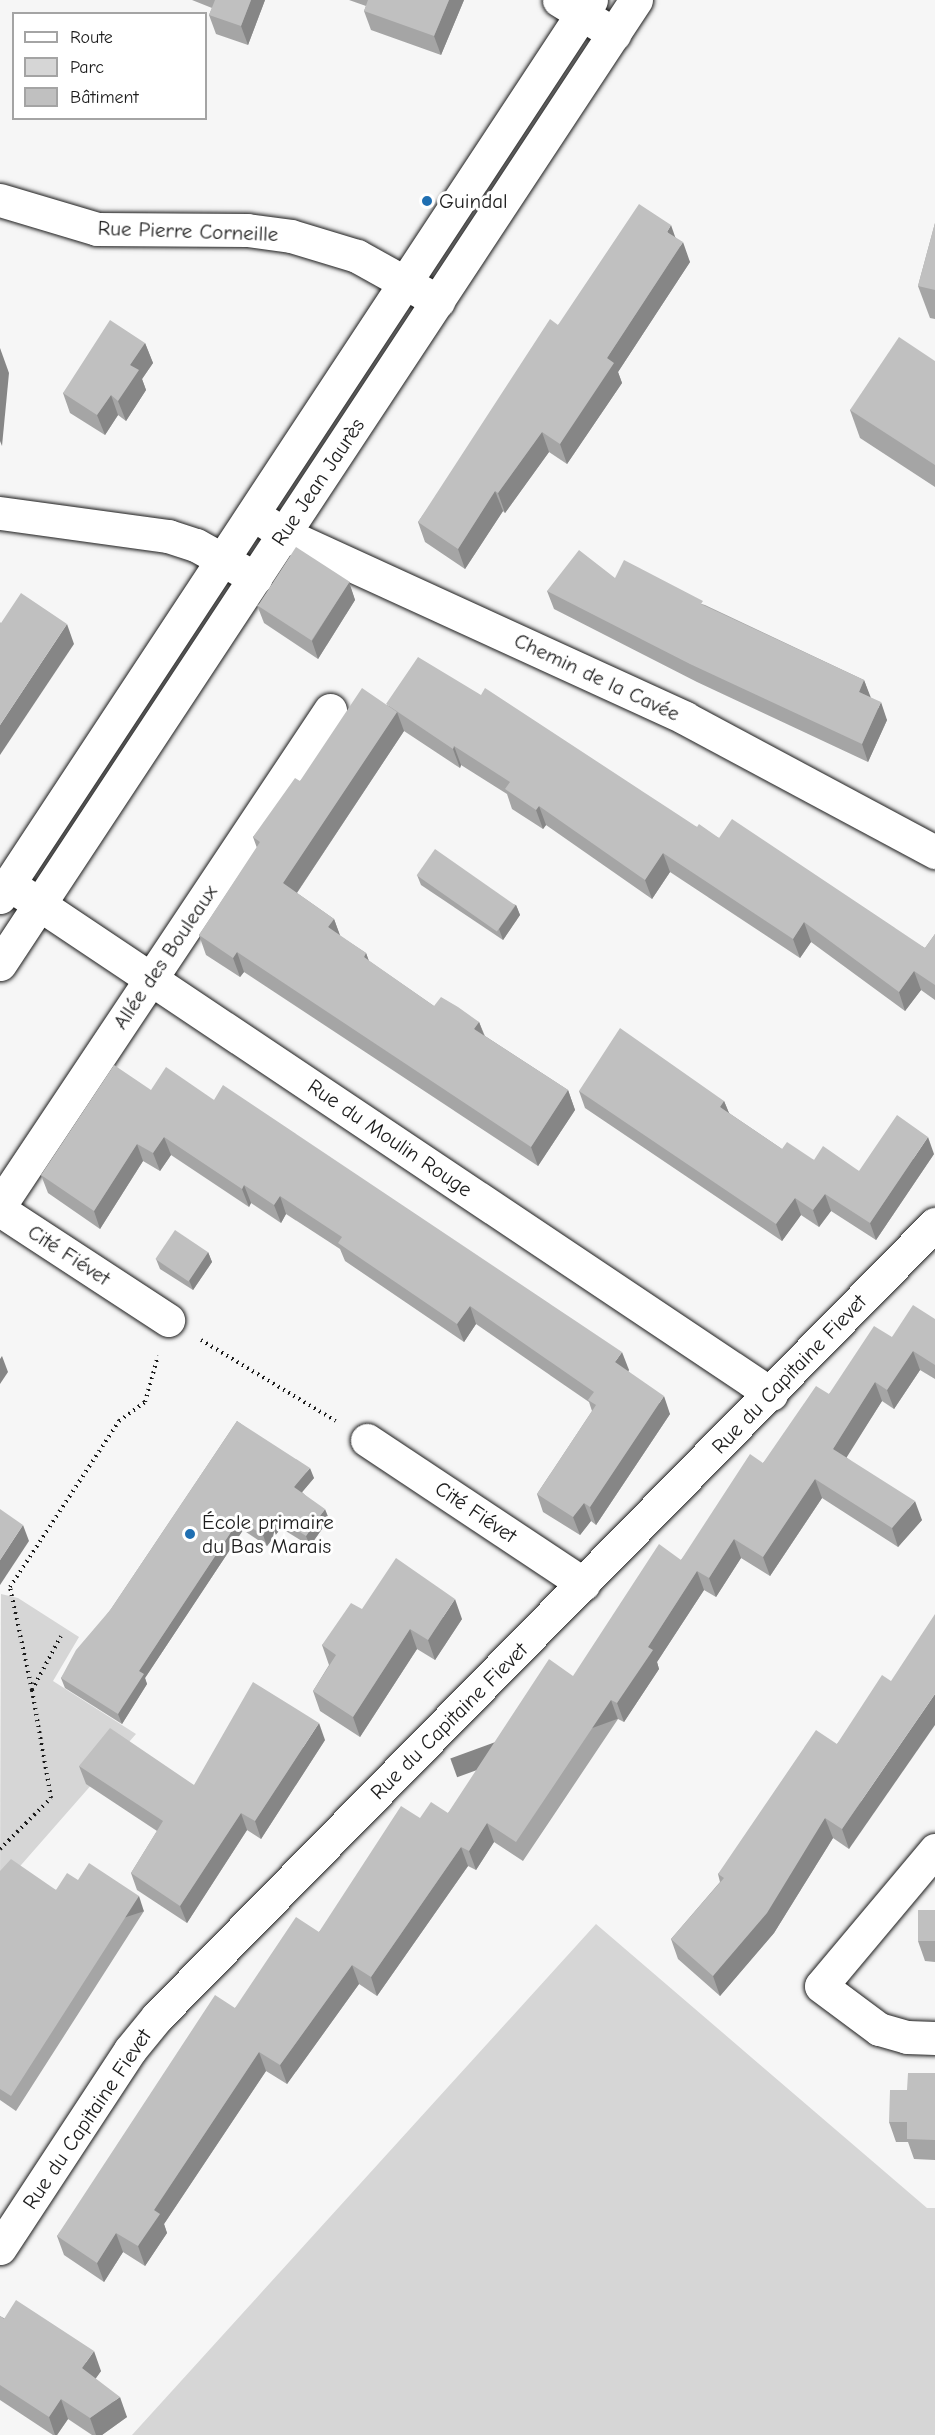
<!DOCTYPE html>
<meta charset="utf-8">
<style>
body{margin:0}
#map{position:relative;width:935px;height:2435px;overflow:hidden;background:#f6f6f6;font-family:"Comic Neue",sans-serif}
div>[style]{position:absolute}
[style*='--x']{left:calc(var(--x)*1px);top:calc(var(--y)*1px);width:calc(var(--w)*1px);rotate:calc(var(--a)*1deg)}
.green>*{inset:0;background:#d6d6d6}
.path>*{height:4px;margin-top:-2px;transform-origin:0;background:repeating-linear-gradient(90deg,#1c1c1c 0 1.5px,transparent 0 6px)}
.roads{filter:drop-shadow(0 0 2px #1c1c1c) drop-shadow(0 0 2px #1c1c1c)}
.street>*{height:33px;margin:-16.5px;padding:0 16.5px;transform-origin:16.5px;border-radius:16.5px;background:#fff}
.secondary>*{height:33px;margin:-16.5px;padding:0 16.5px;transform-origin:16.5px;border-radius:16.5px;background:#fff}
.wall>*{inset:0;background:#a5a5a5}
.shaded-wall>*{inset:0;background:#868686;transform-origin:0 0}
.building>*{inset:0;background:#c0c0c0;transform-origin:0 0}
.dots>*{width:16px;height:16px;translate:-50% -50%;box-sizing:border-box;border:3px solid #fff;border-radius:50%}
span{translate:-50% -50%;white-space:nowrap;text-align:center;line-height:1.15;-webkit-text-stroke:6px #fff;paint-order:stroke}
.poi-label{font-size:21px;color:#1c1c1c}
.left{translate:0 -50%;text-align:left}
.street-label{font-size:21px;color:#1c1c1c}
.legend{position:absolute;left:12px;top:12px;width:195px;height:108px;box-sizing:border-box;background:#fff;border:2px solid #a4a4a4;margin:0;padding:8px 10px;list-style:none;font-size:18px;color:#1c1c1c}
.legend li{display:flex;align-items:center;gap:12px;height:30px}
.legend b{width:30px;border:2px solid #a4a4a4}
</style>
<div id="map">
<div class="green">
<div style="clip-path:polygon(1px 1594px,18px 1598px,79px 1637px,53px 1681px,136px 1734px,0 1889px)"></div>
<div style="clip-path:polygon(596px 1924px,927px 2208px,935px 2208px,935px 2435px,132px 2435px)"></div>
</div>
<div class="path">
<div style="--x:201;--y:1340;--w:157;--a:31"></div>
<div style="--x:32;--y:1690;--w:105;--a:-102.1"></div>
<div style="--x:10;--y:1587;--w:199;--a:-56.7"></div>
<div style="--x:119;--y:1421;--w:32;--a:-36"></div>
<div style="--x:145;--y:1402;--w:48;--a:-74.2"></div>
<div style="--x:0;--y:1849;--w:72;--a:-45"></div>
<div style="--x:51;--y:1798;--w:110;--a:-100"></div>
<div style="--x:32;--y:1690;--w:61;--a:-61.8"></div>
</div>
<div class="roads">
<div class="street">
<div style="--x:559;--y:0;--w:65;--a:31.7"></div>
<div style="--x:0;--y:200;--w:101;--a:16.6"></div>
<div style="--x:97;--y:229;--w:150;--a:0.4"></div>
<div style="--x:247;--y:230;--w:44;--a:7.8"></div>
<div style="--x:291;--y:236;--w:69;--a:16.9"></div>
<div style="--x:357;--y:256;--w:93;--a:29.1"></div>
<div style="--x:0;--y:513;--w:170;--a:7.8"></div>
<div style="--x:168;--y:536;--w:29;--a:18"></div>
<div style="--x:196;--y:545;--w:68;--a:29.2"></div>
<div style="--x:253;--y:514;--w:37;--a:33"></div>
<div style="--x:284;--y:534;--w:441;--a:24.6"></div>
<div style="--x:685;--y:718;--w:284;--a:28.2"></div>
<div style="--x:9;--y:884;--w:917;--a:33.79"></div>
<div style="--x:0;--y:1205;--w:595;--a:-56.31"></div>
<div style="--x:0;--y:1210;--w:201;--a:33.2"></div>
<div style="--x:367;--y:1440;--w:260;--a:33.6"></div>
<div style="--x:935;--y:1850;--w:177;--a:130"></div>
<div style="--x:821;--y:1986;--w:72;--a:36.6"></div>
<div style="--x:879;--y:2029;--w:29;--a:16"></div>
<div style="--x:907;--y:2037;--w:28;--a:2"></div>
<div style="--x:0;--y:2248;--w:237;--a:-56.7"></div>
<div style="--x:130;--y:2050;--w:43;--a:-50.7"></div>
<div style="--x:157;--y:2017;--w:1111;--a:-45.55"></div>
</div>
<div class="secondary">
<div style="--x:0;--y:897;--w:1074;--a:-56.62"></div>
<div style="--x:0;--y:964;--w:1155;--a:-56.59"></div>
</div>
</div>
<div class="wall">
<div style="clip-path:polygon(192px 0,265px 0,248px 45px,216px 34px,209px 15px,212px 8px)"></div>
<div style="clip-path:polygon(349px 0,464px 0,441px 55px,371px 30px,364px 11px,366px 6px)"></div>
<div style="clip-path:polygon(935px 223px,935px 319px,930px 318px,918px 286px)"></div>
<div style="clip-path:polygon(675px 237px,690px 262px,618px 372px,622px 383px,567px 464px,549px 452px,505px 513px,503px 511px,465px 569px,425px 542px,418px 522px,558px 325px)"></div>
<div style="clip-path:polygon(145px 343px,153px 363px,142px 379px,146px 390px,126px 421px,118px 415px,105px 435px,70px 413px,63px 393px)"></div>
<div style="clip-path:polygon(935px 361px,935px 487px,860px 438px,850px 410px)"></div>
<div style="clip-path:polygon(615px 578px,705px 605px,864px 680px,870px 697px,887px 720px,868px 762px,697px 682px,554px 609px,547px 591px)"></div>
<div style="clip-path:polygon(349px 582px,355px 600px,318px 659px,264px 623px,257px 605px)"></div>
<div style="clip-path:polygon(387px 705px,697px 827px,719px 838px,925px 948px,935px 934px,935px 1000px,921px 990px,905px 1011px,811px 942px,800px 958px,670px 872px,652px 899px,546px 825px,543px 829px,512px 809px,507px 794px,461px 765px,460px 768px,404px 731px,297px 893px,334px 919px,340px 936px,366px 953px,369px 961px,434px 1006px,479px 1022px,485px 1036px,568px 1090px,575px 1110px,538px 1166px,244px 972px,240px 977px,206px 955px,199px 935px,257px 848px,253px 837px,300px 781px)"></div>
<div style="clip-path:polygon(417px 875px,516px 905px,520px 915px,503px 940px,421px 885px)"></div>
<div style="clip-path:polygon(151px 1090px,214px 1100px,629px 1370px,628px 1371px,670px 1414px,596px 1525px,591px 1521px,580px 1535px,543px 1512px,537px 1494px,592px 1411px,589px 1402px,476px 1324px,464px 1342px,345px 1261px,340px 1249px,286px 1214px,281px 1223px,251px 1203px,249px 1207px,171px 1155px,160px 1171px,143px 1161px,100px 1229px,48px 1193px,41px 1175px)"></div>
<div style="clip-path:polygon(579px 1091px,724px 1101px,729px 1113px,782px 1149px,814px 1160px,859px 1171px,934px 1154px,876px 1240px,831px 1211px,819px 1227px,801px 1215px,782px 1241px,585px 1108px)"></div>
<div style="clip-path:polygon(208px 1252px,212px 1262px,193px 1290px,160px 1269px,156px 1259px)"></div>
<div style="clip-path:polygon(935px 1319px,935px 1379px,920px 1370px,894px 1409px,882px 1401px,846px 1457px,922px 1520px,898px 1547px,822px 1498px,770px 1576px,741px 1558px,716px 1597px,704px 1590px,657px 1662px,659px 1669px,624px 1722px,618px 1719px,523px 1861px,494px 1842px,476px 1870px,468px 1866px,377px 1996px,359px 1984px,287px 2084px,266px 2071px,164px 2224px,167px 2233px,145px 2266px,123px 2252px,104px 2282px,64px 2255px,57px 2236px,235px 2008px,319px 1932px,420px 1818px,448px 1813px,681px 1560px,763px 1463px,829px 1394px,892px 1337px)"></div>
<div style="clip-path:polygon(237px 1421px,314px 1478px,302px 1492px,329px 1519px,310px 1546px,281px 1528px,267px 1546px,243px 1530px,145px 1678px,147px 1684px,122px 1724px,65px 1688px,61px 1678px,111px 1609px)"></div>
<div style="clip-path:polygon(362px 1609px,462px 1619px,435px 1660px,417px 1649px,360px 1737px,320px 1711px,313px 1691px,329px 1665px,322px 1645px)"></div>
<div style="clip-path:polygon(891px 1681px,849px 1849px,833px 1838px,774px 1933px,720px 1996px,678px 1959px,671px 1939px,720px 1882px,718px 1874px,837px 1744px)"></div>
<div style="clip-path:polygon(325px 1740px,261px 1839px,247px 1830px,187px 1923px,137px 1890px,131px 1873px,157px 1831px,86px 1784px,79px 1766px,194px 1785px)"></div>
<div style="clip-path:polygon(0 1871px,56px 1890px,78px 1880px,144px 1911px,16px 2111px,0 2100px)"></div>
<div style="clip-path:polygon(935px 1910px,935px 1962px,925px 1961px,918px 1941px)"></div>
<div style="clip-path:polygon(935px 2073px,935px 2160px,914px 2159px,908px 2142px,896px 2142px,889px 2122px,907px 2090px)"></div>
<div style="clip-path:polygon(0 2316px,101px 2371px,95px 2379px,127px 2417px,102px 2435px,92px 2435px,68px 2419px,57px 2435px,53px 2435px,0 2400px)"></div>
</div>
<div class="shaded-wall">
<div style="clip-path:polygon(251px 0,265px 0,248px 45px,241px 26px)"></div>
<div style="clip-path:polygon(449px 0,464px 0,441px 55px,434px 36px)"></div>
<div style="clip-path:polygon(671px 225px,678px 245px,667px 232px)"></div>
<div style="clip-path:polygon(683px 242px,690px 262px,618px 372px,622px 383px,567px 464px,560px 444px,607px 358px)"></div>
<div style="clip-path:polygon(145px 343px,153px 363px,142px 379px,146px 390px,126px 421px,118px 401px,130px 365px)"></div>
<div style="clip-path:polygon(0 348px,9px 373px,2px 446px,0 441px)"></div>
<div style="clip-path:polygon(111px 395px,118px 415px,105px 435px,97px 415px)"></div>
<div style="clip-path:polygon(542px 432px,549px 452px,505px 513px,498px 493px)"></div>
<div style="clip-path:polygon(495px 491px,503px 511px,465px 569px,458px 549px)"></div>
<div style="clip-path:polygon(349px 582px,355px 600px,318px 659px,312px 641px)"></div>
<div style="clip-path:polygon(67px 624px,74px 644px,0 755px,0 725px)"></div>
<div style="clip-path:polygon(864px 680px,871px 698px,859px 692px)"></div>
<div style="clip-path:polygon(881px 702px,887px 720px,868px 762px,862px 744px)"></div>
<div style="clip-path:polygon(397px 712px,404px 731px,290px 903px,283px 883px)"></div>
<div style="clip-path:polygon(454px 746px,461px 765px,460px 768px,453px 749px)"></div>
<div style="clip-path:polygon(539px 806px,546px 825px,543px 829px,536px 810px)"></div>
<div style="clip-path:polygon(663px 853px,670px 872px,652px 899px,645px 880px)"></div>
<div style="clip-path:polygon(516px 905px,520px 915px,503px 940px,499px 929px)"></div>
<div style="clip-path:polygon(334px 919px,341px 938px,328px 927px)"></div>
<div style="clip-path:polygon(804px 922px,811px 942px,800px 958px,793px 939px)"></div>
<div style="clip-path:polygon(237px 952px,244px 972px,240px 977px,233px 958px)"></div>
<div style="clip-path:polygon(366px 953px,373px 973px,364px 957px)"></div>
<div style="clip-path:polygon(914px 971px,921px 990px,905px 1011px,899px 992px)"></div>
<div style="clip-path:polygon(479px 1022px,486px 1041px,474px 1029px)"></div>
<div style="clip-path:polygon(568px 1090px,575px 1110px,538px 1166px,531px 1147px)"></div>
<div style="clip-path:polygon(724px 1101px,731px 1118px,720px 1107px)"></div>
<div style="clip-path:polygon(164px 1137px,171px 1155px,160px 1171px,153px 1153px)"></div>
<div style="clip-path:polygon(928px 1137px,934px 1154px,876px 1240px,870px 1223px)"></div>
<div style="clip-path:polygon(137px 1144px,143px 1161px,100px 1229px,94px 1211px)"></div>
<div style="clip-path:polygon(244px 1185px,251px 1203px,249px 1207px,242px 1189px)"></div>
<div style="clip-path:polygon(825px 1194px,831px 1211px,819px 1227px,813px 1210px)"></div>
<div style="clip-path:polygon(280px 1196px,286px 1214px,281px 1223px,274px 1205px)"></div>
<div style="clip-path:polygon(795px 1198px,801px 1215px,782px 1241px,776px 1224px)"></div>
<div style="clip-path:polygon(208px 1252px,212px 1262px,193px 1290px,189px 1280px)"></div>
<div style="clip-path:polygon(470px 1306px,476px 1324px,464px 1342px,457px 1324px)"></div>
<div style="clip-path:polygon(913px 1351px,920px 1370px,894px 1409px,887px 1390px)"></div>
<div style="clip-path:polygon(622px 1352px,629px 1370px,622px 1380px,615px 1362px)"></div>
<div style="clip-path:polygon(2px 1356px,8px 1372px,0 1384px,0 1359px)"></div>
<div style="clip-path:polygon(875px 1382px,882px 1401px,840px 1468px,833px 1449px)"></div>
<div style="clip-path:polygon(664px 1396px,670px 1414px,596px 1525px,590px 1507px)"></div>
<div style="clip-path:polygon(310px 1468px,314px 1478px,298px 1497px,294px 1487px)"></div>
<div style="clip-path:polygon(815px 1479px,822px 1498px,770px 1576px,763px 1557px)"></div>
<div style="clip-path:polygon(915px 1501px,922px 1520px,898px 1547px,892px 1528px)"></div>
<div style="clip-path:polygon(584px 1503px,591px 1521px,580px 1535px,573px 1517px)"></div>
<div style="clip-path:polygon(325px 1509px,329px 1519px,310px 1546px,306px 1536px)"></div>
<div style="clip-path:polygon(277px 1517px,281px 1528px,267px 1546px,263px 1535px)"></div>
<div style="clip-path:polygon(239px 1520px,243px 1530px,145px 1678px,147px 1684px,122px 1724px,118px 1714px,139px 1671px)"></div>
<div style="clip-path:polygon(23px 1525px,29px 1541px,0 1585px,0 1560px)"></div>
<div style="clip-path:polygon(734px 1539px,741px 1558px,716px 1597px,709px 1578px)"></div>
<div style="clip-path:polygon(697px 1571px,704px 1590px,657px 1662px,659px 1669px,624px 1722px,617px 1703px,648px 1647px)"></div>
<div style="clip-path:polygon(455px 1599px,462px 1619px,435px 1660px,428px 1640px)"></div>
<div style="clip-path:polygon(410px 1629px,417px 1649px,360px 1737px,353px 1717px)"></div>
<div style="clip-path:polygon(935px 1694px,935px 1725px,849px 1849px,842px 1829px)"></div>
<div style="left:611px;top:1700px;width:20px;height:171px;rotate:70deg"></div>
<div style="clip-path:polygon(319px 1723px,325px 1740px,261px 1839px,255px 1821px)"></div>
<div style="clip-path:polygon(241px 1813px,247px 1830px,187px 1923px,180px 1906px)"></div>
<div style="clip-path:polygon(825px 1818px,833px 1838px,774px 1933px,720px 1996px,713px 1976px)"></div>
<div style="clip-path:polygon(487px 1823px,494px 1842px,476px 1870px,469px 1851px)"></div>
<div style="clip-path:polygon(461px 1847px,468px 1866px,377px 1996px,371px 1977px)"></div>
<div style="left:139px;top:1896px;width:16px;height:237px;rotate:72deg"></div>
<div style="clip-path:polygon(352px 1965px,359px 1984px,287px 2084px,280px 2065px)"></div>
<div style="clip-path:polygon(259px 2052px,266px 2071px,164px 2224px,167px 2233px,145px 2266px,138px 2246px,154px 2210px)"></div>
<div style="clip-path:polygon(116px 2233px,123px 2252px,104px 2282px,97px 2263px)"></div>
<div style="clip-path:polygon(94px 2351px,101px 2371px,89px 2388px,82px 2368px)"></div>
<div style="clip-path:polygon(120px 2397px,127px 2417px,102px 2435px,96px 2435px,90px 2418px)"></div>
<div style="clip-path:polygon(61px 2399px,68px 2419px,57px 2435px,55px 2435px,49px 2417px)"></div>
</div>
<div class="building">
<div style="clip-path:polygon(215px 0,251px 0,241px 26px,209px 15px)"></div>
<div style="clip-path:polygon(368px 0,449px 0,434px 36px,364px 11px)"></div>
<div style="clip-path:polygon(639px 204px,671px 225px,667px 232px,683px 242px,607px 358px,614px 363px,560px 444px,542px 432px,498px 493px,495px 491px,458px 549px,418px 522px,550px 319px,558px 325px)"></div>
<div style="clip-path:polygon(935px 223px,935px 290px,918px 286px)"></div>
<div style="clip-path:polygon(110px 320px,145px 343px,130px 365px,139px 370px,118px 401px,111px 395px,97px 415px,63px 393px)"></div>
<div style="clip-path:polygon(899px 337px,935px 361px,935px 465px,850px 410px)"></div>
<div style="left:296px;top:547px;width:64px;height:70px;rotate:33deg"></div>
<div style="clip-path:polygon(579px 550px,615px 578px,624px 560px,703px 601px,701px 604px,864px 680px,859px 692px,881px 702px,862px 744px,690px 664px,547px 591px)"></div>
<div style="clip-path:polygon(21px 593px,67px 624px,0 725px,0 622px,1px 623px)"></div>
<div style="clip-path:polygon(418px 657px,481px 695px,485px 688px,697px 827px,699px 824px,719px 838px,732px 819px,925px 948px,935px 934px,935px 985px,914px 971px,899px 992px,804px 922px,793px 939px,663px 853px,645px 880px,539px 806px,536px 810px,505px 789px,510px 782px,454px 746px,453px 749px,386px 704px)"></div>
<div style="clip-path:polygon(362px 688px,397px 712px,283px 883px,334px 919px,328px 927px,366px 953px,364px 957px,434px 1006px,441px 997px,458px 1007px,479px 1022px,474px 1029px,568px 1090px,531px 1147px,237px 952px,233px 958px,199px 935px,260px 842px,253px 837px,295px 778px,300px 781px)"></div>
<div style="left:435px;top:849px;width:98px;height:32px;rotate:35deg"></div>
<div style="clip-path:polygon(620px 1028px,724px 1101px,720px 1107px,782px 1149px,787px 1142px,814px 1160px,823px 1146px,859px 1171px,897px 1115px,928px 1137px,870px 1223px,825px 1194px,813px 1210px,795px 1198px,776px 1224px,579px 1091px)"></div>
<div style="clip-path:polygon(114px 1065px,151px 1090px,166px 1067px,214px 1100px,223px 1085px,622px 1352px,615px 1362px,664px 1396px,590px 1507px,584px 1503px,573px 1517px,537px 1494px,596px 1405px,588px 1400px,594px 1392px,470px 1306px,457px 1324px,338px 1243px,342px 1237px,280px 1196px,274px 1205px,244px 1185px,242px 1189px,164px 1137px,153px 1153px,137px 1144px,94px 1211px,41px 1175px)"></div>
<div style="left:175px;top:1230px;width:40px;height:35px;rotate:34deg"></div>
<div style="clip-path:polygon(913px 1305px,935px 1319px,935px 1365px,913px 1351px,887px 1390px,875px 1382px,833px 1449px,915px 1501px,892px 1528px,815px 1479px,763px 1557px,734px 1539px,709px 1578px,697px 1571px,648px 1647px,653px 1650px,617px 1703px,611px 1700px,516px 1842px,487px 1823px,469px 1851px,461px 1847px,371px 1977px,352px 1965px,280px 2065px,259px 2052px,154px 2210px,160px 2214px,138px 2246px,116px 2233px,97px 2263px,57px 2236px,215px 1995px,235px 2008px,296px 1917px,319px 1932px,401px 1806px,420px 1818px,431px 1802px,448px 1813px,549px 1659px,573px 1676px,659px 1544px,681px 1560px,750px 1454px,763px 1463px,816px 1386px,829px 1394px,874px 1326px,892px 1337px)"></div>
<div style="clip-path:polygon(237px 1421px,310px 1468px,294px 1487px,325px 1509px,306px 1536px,277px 1517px,263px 1535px,239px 1520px,139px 1671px,144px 1674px,118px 1714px,61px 1678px,76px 1650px,111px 1609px)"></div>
<div style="clip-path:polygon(0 1509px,23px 1525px,0 1560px)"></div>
<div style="clip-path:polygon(396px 1558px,455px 1599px,428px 1640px,410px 1629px,353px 1717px,313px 1691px,336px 1655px,322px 1645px,351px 1603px,362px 1609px)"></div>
<div style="clip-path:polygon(935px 1614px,935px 1694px,842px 1829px,825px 1818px,767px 1913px,713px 1976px,671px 1939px,724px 1878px,718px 1874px,816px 1730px,837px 1744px,882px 1675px,891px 1681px)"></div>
<div style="clip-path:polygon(253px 1682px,319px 1723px,255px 1821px,241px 1813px,180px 1906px,131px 1873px,163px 1821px,79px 1766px,110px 1728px,194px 1785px)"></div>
<div style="clip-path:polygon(11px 1859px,56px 1890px,67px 1873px,78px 1880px,89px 1863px,139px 1896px,11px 2096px,0 2089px,0 1871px)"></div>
<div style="left:918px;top:1910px;width:17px;height:31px"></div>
<div style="clip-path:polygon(908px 2073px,935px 2073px,935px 2140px,907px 2139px,907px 2122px,889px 2122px,890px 2090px,907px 2090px)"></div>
<div style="clip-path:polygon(16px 2300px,94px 2351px,82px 2368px,120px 2397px,90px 2418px,61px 2399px,49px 2417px,0 2385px,0 2316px,4px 2319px)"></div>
</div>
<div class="dots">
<div style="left:427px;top:201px;background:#1f6fb2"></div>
<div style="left:190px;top:1534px;background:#1f6fb2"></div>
</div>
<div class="poi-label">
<span class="left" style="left:439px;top:201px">Guindal</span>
<span class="left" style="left:202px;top:1534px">École primaire<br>du Bas Marais</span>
</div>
<div class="street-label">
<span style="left:188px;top:231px;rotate:2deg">Rue Pierre Corneille</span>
<span style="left:318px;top:482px;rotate:-56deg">Rue Jean Jaurès</span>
<span style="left:597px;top:677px;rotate:25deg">Chemin de la Cavée</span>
<span style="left:165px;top:957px;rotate:-56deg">Allée des Bouleaux</span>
<span style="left:390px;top:1138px;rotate:34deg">Rue du Moulin Rouge</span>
<span style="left:69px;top:1255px;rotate:33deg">Cité Fiévet</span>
<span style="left:789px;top:1374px;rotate:-46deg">Rue du Capitaine Fievet</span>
<span style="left:476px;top:1512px;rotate:34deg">Cité Fiévet</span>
<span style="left:449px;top:1721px;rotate:-45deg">Rue du Capitaine Fievet</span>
<span style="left:87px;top:2119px;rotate:-56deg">Rue du Capitaine Fievet</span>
</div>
<ul class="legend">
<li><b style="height:8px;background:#fff"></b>Route</li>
<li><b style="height:16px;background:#d6d6d6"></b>Parc</li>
<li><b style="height:16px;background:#c0c0c0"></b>Bâtiment</li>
</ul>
</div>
